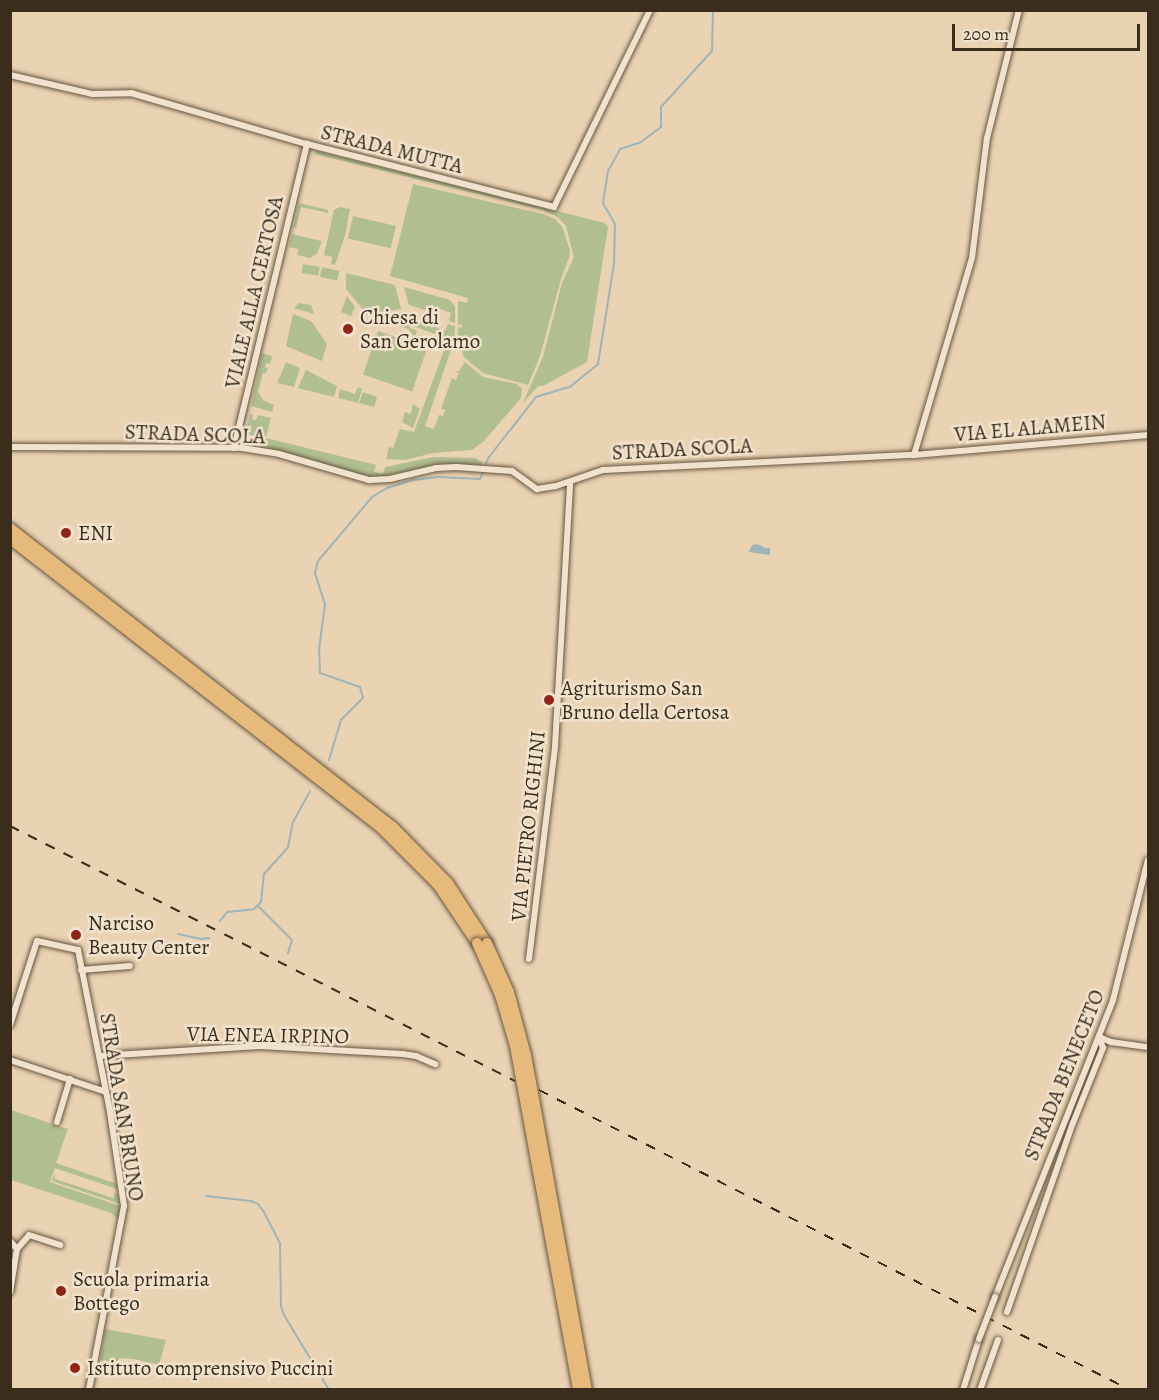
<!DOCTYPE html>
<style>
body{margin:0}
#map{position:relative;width:1159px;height:1400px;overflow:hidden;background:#ead3b3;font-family:Alegreya,serif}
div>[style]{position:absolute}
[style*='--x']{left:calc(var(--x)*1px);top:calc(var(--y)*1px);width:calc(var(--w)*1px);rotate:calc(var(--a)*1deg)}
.green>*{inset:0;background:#b1be90;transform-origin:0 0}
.water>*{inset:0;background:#9db5b8}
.stream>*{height:2px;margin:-1px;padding:0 1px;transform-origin:1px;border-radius:1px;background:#9db5b8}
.roads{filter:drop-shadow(0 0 2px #665641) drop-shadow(0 0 2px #665641)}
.street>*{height:6px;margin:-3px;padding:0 3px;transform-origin:3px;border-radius:3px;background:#f1e2ce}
.highway>*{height:10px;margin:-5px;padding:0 5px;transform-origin:5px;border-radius:5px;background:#e5ba7a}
.rail>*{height:2px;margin-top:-1px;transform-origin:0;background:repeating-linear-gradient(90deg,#3a2d1b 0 10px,transparent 0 20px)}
.bridges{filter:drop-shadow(0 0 2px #665641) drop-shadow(0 0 2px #665641)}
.street-bridge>*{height:6px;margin:-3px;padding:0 3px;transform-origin:3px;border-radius:3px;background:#f1e2ce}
.highway-bridge>*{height:10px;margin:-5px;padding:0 5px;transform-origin:5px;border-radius:5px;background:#e5ba7a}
.dots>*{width:16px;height:16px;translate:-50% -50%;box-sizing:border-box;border:3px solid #f1e2ce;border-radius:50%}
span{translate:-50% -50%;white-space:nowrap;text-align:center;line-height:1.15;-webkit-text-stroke:5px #f1e2ce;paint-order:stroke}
.street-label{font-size:21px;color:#3a2d1b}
.poi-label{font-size:21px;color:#3a2d1b}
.left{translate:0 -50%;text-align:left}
.frame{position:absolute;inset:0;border:12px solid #3a2d1b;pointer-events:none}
.scale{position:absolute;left:952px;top:24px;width:188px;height:27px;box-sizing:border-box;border:3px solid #3a2d1b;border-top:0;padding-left:8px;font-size:18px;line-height:21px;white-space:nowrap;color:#3a2d1b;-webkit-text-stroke:4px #f1e2ce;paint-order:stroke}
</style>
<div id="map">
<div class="green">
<div style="clip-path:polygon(316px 151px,605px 223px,608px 227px,587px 362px,543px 386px,538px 386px,523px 403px,543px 357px,562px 283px,574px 257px,566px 226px,558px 217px,542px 210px,315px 154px)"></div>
<div style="clip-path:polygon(413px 184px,543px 214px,555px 219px,563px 228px,570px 251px,569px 258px,561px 279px,540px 356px,528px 385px,483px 373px,464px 357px,458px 339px,458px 327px,462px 328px,462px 325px,458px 324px,458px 301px,467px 303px,468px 298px,390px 276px)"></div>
<div style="clip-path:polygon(299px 203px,328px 210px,328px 213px,301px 207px,296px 228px,293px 228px)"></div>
<div style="clip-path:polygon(340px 207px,350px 209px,345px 236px,335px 265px,331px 264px,332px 257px,324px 255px,334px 210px)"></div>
<div style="left:353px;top:216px;width:44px;height:23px;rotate:13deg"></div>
<div style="clip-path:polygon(292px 234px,322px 241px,317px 254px,310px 258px,297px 255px,298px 249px,289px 247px)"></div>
<div style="left:303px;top:264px;width:17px;height:9px;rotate:10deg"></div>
<div style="left:322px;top:267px;width:18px;height:10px;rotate:13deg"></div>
<div style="clip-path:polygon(346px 273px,395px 285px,401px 309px,367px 314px,346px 289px)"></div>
<div style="clip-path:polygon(404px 287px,450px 300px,455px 307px,455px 323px,449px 321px,451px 313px,440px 309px,435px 313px,409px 305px)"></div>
<div style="clip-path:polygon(347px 296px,355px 307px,351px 316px,341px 312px)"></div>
<div style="clip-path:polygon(299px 303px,311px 305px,314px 314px,294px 308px)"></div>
<div style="clip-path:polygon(293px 314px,311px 321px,327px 344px,322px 361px,286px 346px)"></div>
<div style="clip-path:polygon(399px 314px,408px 317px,410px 328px,417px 331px,415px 337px,408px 329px,379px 318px)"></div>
<div style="clip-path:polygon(411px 318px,445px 331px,448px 324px,455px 326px,454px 341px,413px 326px)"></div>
<div style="left:378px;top:331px;width:52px;height:46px;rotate:19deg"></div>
<div style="clip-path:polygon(447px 342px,453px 344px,425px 426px,434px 429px,439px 415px,443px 416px,445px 410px,441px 409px,452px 378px,456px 380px,459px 373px,455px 371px,459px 371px,465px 362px,483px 377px,517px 384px,522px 389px,521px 398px,484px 441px,472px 450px,433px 453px,405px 460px,386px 459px,389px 447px,393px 448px,400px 429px,414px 432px)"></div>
<div style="clip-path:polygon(262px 353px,272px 356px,270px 364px,266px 363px,265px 367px,268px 368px,266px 373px,263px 373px,258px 392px,263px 400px,274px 405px,272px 412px,251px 406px)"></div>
<div style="clip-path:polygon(286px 362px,300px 368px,294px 387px,277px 383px)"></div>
<div style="clip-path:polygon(306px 370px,337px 386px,334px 397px,298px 388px)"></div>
<div style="clip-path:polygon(358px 387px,362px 389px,358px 403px,338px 398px,340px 389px,355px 394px)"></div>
<div style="clip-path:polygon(363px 392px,377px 397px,374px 407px,359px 403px)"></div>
<div style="clip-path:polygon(413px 404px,420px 409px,413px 428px,402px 422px,405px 412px,411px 414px)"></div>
<div style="clip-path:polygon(250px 414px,253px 415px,252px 419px,256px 420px,258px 415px,271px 418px,266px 436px,245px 435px)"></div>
<div style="clip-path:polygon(249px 438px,266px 438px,376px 465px,374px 472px,383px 474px,385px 467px,433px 457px,475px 458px,482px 462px,482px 466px,442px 464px,373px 478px,243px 443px,242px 439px,248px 441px)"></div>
<div style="clip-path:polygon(11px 1110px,68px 1129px,56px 1163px,117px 1184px,117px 1189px,55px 1168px,50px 1182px,120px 1206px,118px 1224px,117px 1218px,111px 1213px,11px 1180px)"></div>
<div style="clip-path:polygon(55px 1173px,55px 1179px,113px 1198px,115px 1193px,118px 1194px,120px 1204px,52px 1181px)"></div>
<div style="clip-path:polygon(105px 1329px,166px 1340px,159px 1365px,134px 1359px,119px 1358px,118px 1363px,100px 1360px)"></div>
</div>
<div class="water">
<div style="clip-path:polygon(758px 544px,765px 548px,770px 548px,770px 555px,749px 552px,752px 545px)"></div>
</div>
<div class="stream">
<div style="--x:329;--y:760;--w:42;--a:-73.3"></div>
<div style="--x:341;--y:720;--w:31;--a:-45"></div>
<div style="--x:363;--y:698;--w:11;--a:-105"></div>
<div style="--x:360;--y:687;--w:42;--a:-160.7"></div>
<div style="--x:320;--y:673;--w:23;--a:-92"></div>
<div style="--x:319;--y:650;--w:46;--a:-82.6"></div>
<div style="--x:325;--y:604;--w:33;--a:-108"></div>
<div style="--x:315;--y:573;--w:12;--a:-76"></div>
<div style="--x:318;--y:561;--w:84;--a:-49.8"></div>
<div style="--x:372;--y:497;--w:17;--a:-31"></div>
<div style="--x:387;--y:488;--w:28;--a:-17"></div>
<div style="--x:414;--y:480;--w:24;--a:-7"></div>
<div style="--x:438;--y:477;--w:42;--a:2.7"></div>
<div style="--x:480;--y:479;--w:24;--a:-68"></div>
<div style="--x:489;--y:457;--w:76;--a:-51.9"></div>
<div style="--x:536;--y:397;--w:37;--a:-17"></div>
<div style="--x:571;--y:386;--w:35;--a:-39"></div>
<div style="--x:598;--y:364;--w:101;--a:-80.9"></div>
<div style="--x:614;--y:264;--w:40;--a:-88.6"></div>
<div style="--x:615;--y:224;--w:24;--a:-120"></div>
<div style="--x:603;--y:203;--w:32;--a:-81"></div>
<div style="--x:608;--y:171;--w:25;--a:-61"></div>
<div style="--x:620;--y:149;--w:22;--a:-18"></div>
<div style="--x:641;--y:142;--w:25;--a:-37"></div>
<div style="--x:661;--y:127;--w:20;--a:-90"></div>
<div style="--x:661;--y:107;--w:76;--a:-47.7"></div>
<div style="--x:712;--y:51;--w:41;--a:-88.6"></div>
<div style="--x:258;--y:906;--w:48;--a:45"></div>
<div style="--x:292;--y:940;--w:14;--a:107"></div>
<div style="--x:220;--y:921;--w:11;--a:-52"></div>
<div style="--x:227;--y:912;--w:27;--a:-6"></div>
<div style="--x:254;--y:909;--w:10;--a:-45"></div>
<div style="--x:261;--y:902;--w:28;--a:-84"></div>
<div style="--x:264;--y:874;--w:36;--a:-48"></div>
<div style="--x:288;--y:847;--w:25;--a:-79"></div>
<div style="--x:293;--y:822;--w:35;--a:-61"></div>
<div style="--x:178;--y:934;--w:24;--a:12"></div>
<div style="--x:201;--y:939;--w:8;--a:-7"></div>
<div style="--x:206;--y:1196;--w:45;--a:6.3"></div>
<div style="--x:251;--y:1201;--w:8;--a:23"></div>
<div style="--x:258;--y:1204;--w:10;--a:53"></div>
<div style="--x:264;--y:1212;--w:36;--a:63"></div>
<div style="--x:280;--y:1244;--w:62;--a:89.1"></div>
<div style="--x:281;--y:1306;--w:9;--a:72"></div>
<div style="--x:284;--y:1315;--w:87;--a:59"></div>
</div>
<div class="roads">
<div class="street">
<div style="--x:10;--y:75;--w:84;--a:13"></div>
<div style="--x:92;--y:94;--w:39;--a:-1"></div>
<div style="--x:131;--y:93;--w:183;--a:16.2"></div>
<div style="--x:307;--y:144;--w:255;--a:14.3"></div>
<div style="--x:554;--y:207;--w:219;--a:-64"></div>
<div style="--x:10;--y:447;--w:232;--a:0.2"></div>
<div style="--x:242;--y:448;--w:37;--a:9"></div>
<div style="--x:279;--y:454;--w:94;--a:16.1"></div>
<div style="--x:369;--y:480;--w:21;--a:-3"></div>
<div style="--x:390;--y:479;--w:47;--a:-13.4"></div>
<div style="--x:436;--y:468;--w:20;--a:-3"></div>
<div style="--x:456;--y:467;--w:56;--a:4.1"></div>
<div style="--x:512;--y:471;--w:31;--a:36"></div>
<div style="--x:537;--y:489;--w:19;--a:-9"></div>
<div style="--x:556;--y:486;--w:50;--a:-18.8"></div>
<div style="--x:603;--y:470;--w:311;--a:-2.8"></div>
<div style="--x:914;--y:455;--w:205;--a:-73.6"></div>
<div style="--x:972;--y:258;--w:121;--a:-82.9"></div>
<div style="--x:987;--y:138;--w:132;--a:-76"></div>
<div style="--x:234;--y:448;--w:313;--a:-76.5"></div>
<div style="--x:914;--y:455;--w:235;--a:-4.9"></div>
<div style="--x:529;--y:959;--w:215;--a:-83"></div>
<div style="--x:555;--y:746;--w:264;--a:-86.7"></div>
<div style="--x:81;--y:970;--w:49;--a:-4.7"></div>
<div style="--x:10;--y:1025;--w:88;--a:-72.2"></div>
<div style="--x:37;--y:941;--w:42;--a:12.4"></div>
<div style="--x:78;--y:950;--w:165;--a:78.8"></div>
<div style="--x:110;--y:1112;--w:95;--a:81.5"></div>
<div style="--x:124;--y:1206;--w:187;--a:100.8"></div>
<div style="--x:1099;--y:1037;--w:13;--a:23"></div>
<div style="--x:1111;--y:1042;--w:37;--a:8"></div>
<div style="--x:99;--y:1056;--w:161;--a:-3.6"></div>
<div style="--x:260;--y:1046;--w:143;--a:3.2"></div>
<div style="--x:403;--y:1054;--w:13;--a:9"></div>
<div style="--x:416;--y:1056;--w:21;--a:23"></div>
<div style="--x:10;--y:1060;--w:101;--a:18.4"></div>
<div style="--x:57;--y:1122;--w:45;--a:-73.2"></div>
<div style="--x:10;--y:1241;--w:11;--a:49"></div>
<div style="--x:17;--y:1249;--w:18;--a:-49"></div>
<div style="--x:29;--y:1235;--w:33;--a:18"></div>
<div style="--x:10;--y:1292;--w:44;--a:-80.8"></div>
<div style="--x:995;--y:1297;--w:320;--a:-68.3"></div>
<div style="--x:1113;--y:1000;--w:144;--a:-76"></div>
<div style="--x:1007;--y:1312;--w:200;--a:-70.8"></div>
<div style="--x:1073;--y:1123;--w:81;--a:-68.2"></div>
<div style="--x:1103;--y:1048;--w:12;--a:-110"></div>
<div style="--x:963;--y:1390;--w:53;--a:-72.6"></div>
<div style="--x:980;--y:1390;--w:53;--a:-70.2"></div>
</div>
<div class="highway">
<div style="--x:10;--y:528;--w:484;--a:38"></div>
<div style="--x:392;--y:826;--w:80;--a:45.5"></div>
<div style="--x:448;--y:883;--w:72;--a:57"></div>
<div style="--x:10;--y:539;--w:472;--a:37.9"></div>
<div style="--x:382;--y:829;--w:79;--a:45"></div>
<div style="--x:438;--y:885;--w:70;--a:56.1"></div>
</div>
</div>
<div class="rail">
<div style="--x:10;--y:826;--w:566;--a:26.79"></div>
<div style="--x:539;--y:1090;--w:663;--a:26.91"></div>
</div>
<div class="bridges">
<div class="street-bridge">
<div style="--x:979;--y:1339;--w:45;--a:-69.1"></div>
</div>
<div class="highway-bridge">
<div style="--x:477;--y:943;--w:57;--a:66.1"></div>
<div style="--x:500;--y:995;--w:53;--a:73.6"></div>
<div style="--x:515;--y:1046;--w:350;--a:79.6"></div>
<div style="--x:487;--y:943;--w:54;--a:65.8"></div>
<div style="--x:509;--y:992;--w:65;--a:74.9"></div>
<div style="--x:526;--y:1055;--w:341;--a:79.7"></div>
</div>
</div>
<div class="dots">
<div style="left:348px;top:329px;background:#8f2418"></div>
<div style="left:66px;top:533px;background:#8f2418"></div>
<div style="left:549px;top:700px;background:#8f2418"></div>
<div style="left:76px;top:935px;background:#8f2418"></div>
<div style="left:61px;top:1291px;background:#8f2418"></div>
<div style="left:75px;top:1368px;background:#8f2418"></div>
</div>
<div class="street-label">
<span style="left:392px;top:149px;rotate:14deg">STRADA MUTTA</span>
<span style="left:254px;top:292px;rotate:-77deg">VIALE ALLA CERTOSA</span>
<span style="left:1030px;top:428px;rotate:-5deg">VIA EL ALAMEIN</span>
<span style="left:195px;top:434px;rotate:2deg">STRADA SCOLA</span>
<span style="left:682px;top:449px;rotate:-3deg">STRADA SCOLA</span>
<span style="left:528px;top:826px;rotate:-84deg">VIA PIETRO RIGHINI</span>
<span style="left:268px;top:1035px;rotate:1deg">VIA ENEA IRPINO</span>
<span style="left:1064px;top:1075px;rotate:-68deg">STRADA BENECETO</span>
<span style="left:122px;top:1107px;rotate:81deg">STRADA SAN BRUNO</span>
</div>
<div class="poi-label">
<span class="left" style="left:360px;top:329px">Chiesa di<br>San Gerolamo</span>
<span class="left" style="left:78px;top:533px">ENI</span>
<span class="left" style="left:561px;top:700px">Agriturismo San<br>Bruno della Certosa</span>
<span class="left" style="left:88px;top:935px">Narciso<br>Beauty Center</span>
<span class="left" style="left:73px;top:1291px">Scuola primaria<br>Bottego</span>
<span class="left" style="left:87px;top:1368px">Istituto comprensivo Puccini</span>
</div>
<div class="frame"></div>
<div class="scale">200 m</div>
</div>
